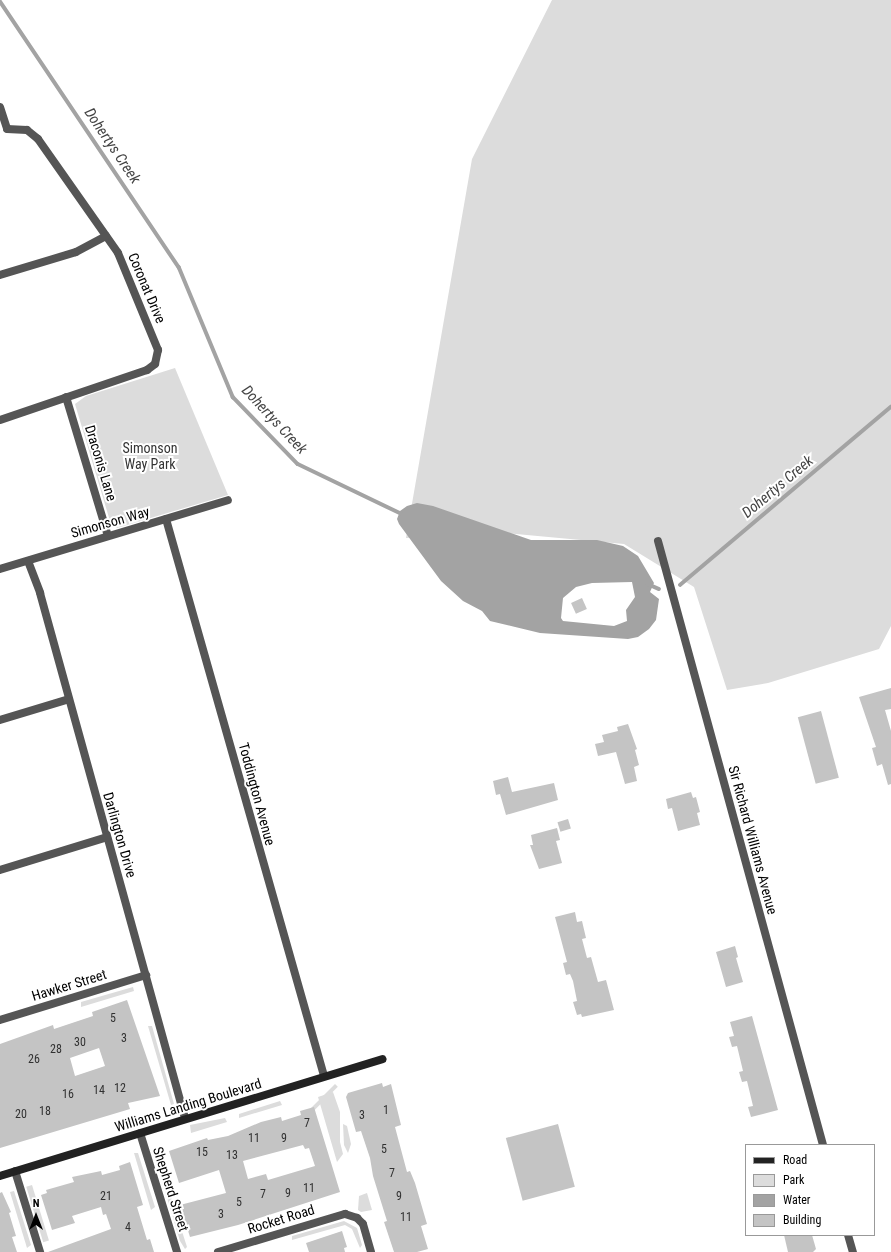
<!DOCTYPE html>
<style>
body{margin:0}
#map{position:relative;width:891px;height:1252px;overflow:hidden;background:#fff;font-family:"Roboto Condensed",sans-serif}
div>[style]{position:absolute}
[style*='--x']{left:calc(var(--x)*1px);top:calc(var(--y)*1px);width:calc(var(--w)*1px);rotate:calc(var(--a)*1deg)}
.green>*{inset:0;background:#dcdcdc;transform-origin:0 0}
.water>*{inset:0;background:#a3a3a3}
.stream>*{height:3.5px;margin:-1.75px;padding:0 1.75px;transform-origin:1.75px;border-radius:1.75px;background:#a3a3a3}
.building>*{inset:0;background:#c4c4c4;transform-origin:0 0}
.street>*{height:8px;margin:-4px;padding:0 4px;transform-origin:4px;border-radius:4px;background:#555}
.secondary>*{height:8px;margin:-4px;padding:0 4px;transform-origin:4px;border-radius:4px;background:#222}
span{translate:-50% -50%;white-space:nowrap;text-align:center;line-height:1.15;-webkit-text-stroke:4px #fff;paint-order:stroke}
.number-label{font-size:12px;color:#313131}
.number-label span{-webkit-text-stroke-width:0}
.street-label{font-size:14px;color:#000}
.park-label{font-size:14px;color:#333}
.water-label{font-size:15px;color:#444;font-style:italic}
.legend{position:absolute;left:745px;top:1144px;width:130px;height:92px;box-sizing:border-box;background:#fff;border:1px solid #999;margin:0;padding:5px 7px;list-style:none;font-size:12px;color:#000}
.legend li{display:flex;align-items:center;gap:8px;height:20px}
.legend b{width:20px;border:1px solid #999}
.north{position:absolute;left:16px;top:1196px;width:40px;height:40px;-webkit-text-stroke:3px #fff;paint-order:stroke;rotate:0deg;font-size:11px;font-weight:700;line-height:16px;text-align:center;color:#000}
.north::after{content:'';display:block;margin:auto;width:14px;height:18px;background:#000;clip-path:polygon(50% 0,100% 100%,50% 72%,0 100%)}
</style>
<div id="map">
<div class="green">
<div style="clip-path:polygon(552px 0,891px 0,891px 626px,879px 649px,768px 683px,727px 690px,694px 587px,624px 544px,504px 533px,406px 538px,472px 159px)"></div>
<div style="clip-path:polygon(175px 368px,228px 495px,117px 528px,110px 521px,75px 404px,86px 396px)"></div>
<div style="clip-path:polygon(133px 987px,134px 991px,81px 1007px,81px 1002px)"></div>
<div style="clip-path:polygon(148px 1026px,152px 1026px,174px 1104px,171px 1105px)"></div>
<div style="left:335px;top:1084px;width:4px;height:43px;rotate:45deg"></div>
<div style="clip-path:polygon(333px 1092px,340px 1112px,340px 1142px,343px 1154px,337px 1162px,318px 1097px)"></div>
<div style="clip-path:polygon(280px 1101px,282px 1105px,239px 1118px,239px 1114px)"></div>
<div style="clip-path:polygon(225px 1118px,227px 1122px,191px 1133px,190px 1125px)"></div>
<div style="clip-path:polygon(343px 1124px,347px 1126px,351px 1144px,348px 1153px,344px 1145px)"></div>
<div style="clip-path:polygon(155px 1147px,187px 1247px,185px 1249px,180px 1241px,153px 1151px)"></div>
<div style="clip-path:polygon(134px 1153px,138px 1153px,155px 1207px,151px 1210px)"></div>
<div style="left:32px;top:1185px;width:58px;height:6px;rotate:73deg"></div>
<div style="clip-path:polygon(14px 1191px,31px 1245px,27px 1248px,10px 1192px)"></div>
<div style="clip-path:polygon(367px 1193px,372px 1210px,361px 1212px,358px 1210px,359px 1196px)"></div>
<div style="clip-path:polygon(344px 1221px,357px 1228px,362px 1245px,360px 1248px,352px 1229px,345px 1225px,292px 1240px,292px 1236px)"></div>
</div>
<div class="water">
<div style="clip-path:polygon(evenodd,417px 503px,433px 506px,531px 540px,597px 540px,623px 546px,638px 556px,654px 583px,650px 592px,659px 599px,656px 620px,649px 629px,638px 637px,628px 639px,540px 633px,490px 621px,482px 611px,463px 601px,441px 581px,399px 524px,397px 519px,400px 511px,407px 506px,417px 503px,632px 582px,635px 597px,626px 610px,627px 621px,614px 626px,563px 621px,561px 618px,563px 598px,576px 587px,592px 583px,632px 582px)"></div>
</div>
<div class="stream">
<div style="--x:0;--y:1;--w:321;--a:56.1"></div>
<div style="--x:179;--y:267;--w:141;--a:67.4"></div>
<div style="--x:233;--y:397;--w:93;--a:45.9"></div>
<div style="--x:298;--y:464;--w:115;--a:25.7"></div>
<div style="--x:648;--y:584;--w:12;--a:24"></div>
<div style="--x:680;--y:585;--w:276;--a:-40.2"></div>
</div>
<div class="building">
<div style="left:582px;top:598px;width:12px;height:12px;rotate:66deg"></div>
<div style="clip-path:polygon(891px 688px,891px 709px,885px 710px,891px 731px,891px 784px,888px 785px,882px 764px,877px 766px,872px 748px,876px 747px,859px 697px)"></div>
<div style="left:821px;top:711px;width:69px;height:24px;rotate:75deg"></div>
<div style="clip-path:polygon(628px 724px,637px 749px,635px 750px,639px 765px,634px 767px,637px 781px,625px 784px,616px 752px,598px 756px,595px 744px,604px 742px,602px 735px,618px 731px,617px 727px)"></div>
<div style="clip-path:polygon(508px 777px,512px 792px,554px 783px,558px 800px,506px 815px,500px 794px,496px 795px,493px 781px)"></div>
<div style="clip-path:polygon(691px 792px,693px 798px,696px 797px,700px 812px,697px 813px,700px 825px,678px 831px,672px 808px,668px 809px,666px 799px)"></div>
<div style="left:568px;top:819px;width:10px;height:11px;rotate:73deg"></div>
<div style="clip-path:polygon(557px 828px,560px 840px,556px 841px,562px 863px,539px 869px,530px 845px,533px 845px,531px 835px)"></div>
<div style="clip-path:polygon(575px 912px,577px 922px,582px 921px,586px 938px,582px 939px,587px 958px,591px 957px,598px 982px,606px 980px,614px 1010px,582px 1017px,581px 1014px,577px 1015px,573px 1002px,577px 1001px,573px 981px,570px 974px,566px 975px,563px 963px,567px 962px,555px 917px)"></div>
<div style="clip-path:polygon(735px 946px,738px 957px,736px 958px,743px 982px,726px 987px,716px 952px)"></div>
<div style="clip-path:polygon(evenodd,127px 1000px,160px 1096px,128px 1103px,130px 1109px,0 1148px,0 1044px,53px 1025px,54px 1029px,93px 1016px,92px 1012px,127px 1000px,99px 1048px,105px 1066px,75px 1076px,70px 1058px,99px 1048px)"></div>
<div style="clip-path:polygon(752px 1016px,778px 1110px,751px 1117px,748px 1107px,753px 1106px,747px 1081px,742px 1082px,739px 1072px,743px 1071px,737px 1046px,732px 1047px,729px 1037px,734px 1036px,730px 1022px)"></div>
<div style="clip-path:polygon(382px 1083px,383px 1087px,391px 1084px,401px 1125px,395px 1127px,407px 1172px,410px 1171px,415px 1183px,427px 1224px,421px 1226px,428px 1249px,417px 1252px,394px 1252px,384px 1222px,387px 1221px,373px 1176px,370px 1158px,361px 1131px,356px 1132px,346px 1097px,348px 1093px)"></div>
<div style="clip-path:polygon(evenodd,314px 1107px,340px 1192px,238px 1225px,190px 1237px,180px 1205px,226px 1193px,219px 1170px,179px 1183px,169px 1151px,207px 1138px,208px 1140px,228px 1136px,261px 1122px,281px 1117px,282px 1121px,301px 1115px,300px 1111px,314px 1107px,303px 1145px,305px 1149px,309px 1148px,315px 1166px,268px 1180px,266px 1174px,248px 1179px,243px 1161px,303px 1145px)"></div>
<div style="left:558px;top:1124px;width:65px;height:54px;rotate:75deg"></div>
<div style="clip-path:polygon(130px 1162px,143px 1205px,137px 1207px,147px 1240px,150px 1239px,154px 1252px,48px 1252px,111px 1229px,106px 1214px,103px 1215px,101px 1207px,72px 1216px,75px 1223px,52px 1230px,41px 1195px,47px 1193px,46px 1190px,74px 1182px,72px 1177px,101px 1171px,102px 1175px,120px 1170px,119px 1166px)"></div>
<div style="clip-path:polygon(2px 1192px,11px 1212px,9px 1213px,16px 1236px,12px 1237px,17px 1252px,0 1252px,0 1193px)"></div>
<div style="clip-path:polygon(342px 1231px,347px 1247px,344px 1248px,345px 1252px,309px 1252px,306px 1243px)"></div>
<div style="clip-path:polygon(784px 1235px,812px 1235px,816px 1249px,813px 1252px,788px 1252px)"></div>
</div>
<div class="street">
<div style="--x:0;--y:107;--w:23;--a:72"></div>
<div style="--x:7;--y:129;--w:20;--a:3"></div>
<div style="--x:27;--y:130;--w:14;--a:39"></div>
<div style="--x:38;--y:139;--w:139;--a:54.9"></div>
<div style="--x:118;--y:253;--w:105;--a:67.6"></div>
<div style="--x:158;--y:350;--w:14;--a:102"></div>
<div style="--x:155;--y:364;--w:10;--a:143"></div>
<div style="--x:147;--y:370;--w:155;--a:161.2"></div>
<div style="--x:0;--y:275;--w:79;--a:-16.8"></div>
<div style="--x:76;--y:252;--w:34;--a:-28"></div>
<div style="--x:66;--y:397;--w:145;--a:73.2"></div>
<div style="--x:166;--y:519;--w:579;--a:74.16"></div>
<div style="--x:658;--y:541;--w:626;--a:74.72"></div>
<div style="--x:28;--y:561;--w:34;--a:69"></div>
<div style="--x:40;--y:593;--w:545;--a:74.56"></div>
<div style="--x:0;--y:569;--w:238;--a:-16.8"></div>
<div style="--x:0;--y:720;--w:72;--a:-16.9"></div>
<div style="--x:0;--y:870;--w:112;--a:-17.1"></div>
<div style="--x:0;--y:1020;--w:153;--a:-17.1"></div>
<div style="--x:140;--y:1133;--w:125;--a:72.7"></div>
<div style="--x:15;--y:1171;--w:85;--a:72.8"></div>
<div style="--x:848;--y:1235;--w:18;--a:74"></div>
<div style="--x:218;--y:1252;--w:133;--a:-16.7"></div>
<div style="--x:345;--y:1214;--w:13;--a:18"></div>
<div style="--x:357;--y:1218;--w:8;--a:45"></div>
<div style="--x:363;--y:1224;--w:29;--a:74"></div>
</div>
<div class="secondary">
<div style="--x:0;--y:1176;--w:400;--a:-17"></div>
</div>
<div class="number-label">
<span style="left:113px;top:1019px">5</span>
<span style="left:124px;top:1039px">3</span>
<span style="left:80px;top:1043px">30</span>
<span style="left:56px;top:1050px">28</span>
<span style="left:34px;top:1060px">26</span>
<span style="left:120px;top:1089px">12</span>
<span style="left:99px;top:1091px">14</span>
<span style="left:68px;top:1095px">16</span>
<span style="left:386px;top:1111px">1</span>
<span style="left:45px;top:1112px">18</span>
<span style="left:21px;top:1115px">20</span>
<span style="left:362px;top:1116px">3</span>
<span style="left:307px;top:1124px">7</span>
<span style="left:254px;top:1139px">11</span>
<span style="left:284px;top:1139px">9</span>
<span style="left:384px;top:1150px">5</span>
<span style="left:202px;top:1153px">15</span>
<span style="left:232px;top:1156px">13</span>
<span style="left:392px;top:1174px">7</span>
<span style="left:309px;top:1189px">11</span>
<span style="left:288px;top:1194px">9</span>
<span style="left:263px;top:1195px">7</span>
<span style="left:106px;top:1197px">21</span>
<span style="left:399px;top:1197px">9</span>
<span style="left:239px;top:1203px">5</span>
<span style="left:221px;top:1215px">3</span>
<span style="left:406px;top:1218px">11</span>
<span style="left:128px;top:1228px">4</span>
</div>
<div class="street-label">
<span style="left:147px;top:288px;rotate:67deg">Coronat Drive</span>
<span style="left:101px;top:463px;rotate:73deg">Draconis Lane</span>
<span style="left:110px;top:522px;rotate:-16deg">Simonson Way</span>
<span style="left:257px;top:794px;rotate:75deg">Toddington Avenue</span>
<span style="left:120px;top:835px;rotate:74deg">Darlington Drive</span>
<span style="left:753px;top:840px;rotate:75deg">Sir Richard Williams Avenue</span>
<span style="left:69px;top:985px;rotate:-17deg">Hawker Street</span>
<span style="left:188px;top:1105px;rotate:-17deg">Williams Landing Boulevard</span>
<span style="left:171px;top:1189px;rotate:72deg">Shepherd Street</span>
<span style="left:281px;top:1219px;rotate:-17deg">Rocket Road</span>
</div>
<div class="park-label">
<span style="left:150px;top:456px">Simonson<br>Way Park</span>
</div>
<div class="water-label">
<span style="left:112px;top:146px;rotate:56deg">Dohertys Creek</span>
<span style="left:274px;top:420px;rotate:47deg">Dohertys Creek</span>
<span style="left:778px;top:487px;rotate:-40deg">Dohertys Creek</span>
</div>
<ul class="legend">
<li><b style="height:5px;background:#222"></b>Road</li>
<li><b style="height:11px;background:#dcdcdc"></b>Park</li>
<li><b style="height:11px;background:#a3a3a3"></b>Water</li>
<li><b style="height:11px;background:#c4c4c4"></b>Building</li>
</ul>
<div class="north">N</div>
</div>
